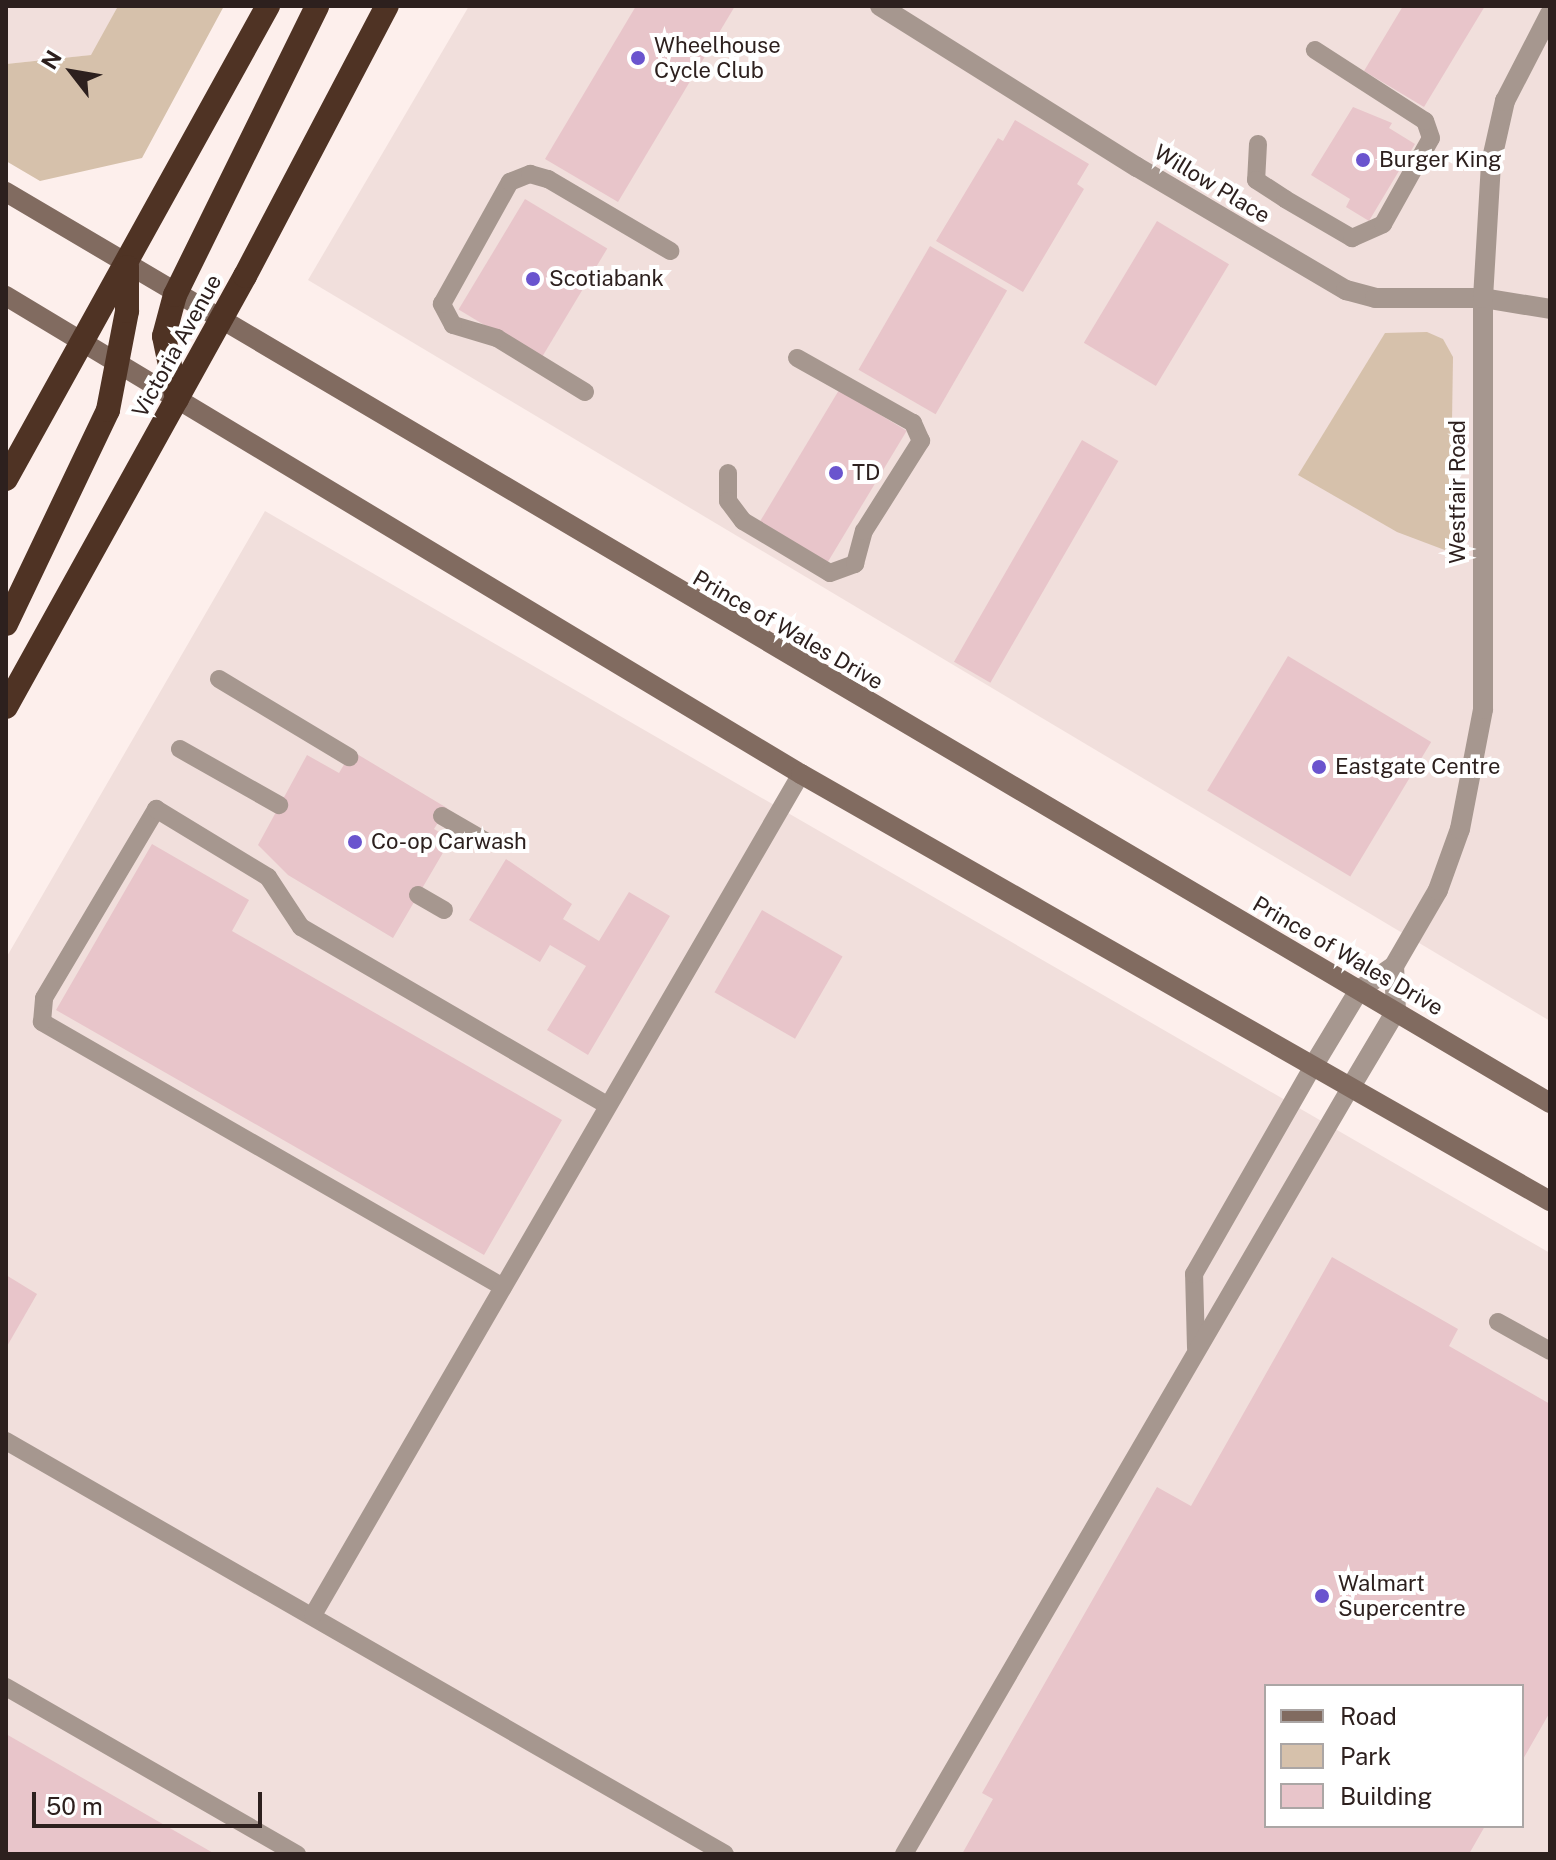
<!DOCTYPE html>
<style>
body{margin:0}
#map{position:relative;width:1556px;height:1860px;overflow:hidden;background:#fdefec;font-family:"Public Sans",sans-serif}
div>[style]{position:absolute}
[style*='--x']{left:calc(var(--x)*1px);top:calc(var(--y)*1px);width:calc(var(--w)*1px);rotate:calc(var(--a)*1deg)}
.built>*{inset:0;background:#f1dfdc}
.green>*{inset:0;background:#d6c1ab}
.building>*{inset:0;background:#e8c5ca;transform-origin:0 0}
.lane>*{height:18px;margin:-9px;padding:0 9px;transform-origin:9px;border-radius:9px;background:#a6978f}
.street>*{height:20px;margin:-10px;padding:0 10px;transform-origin:10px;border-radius:10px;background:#a6978f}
.secondary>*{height:20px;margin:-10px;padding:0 10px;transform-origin:10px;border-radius:10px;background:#816b60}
.highway>*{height:24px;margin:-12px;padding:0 12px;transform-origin:12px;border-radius:12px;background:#4f3324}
.dots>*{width:22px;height:22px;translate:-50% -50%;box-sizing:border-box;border:4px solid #fff;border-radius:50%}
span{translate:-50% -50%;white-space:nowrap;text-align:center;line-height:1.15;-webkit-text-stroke:8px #fff;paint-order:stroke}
.poi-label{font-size:22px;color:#2d201e}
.left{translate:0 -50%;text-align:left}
.street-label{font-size:22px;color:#2d201e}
.frame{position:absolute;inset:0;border:8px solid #2d201e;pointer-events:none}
.legend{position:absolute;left:1264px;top:1684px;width:260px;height:144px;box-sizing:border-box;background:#fff;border:2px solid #aba6a5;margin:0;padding:10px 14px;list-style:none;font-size:24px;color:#2d201e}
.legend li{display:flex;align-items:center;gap:16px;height:40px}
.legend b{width:40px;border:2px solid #aba6a5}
.north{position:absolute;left:32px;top:32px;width:80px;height:80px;-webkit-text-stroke:6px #fff;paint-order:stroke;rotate:301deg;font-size:22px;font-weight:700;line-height:32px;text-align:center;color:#2d201e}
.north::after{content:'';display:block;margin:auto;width:28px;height:36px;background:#2d201e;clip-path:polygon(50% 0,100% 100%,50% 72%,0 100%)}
.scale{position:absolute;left:32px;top:1792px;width:230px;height:36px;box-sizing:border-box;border:4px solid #2d201e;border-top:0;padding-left:10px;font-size:24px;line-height:28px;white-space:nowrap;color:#2d201e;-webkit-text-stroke:6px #fff;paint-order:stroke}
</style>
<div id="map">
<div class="built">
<div style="clip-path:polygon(6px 6px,118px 6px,92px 55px,6px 64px)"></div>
<div style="clip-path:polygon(469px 6px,1550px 6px,1550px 1021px,308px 280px)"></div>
<div style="clip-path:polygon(evenodd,265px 511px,1550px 1253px,1550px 1854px,6px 1854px,6px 958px,265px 511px,1266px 1686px,1522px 1686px,1522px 1826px,1266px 1826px,1266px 1686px)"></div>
</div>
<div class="green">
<div style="clip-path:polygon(118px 6px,224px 6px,142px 158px,40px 181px,6px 161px,6px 64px,91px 55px)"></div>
<div style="clip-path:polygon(1427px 332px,1443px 339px,1453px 357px,1450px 552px,1397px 532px,1298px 475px,1385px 333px)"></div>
</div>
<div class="building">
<div style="clip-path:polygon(636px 6px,735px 6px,618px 202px,545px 159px)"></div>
<div style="clip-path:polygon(1403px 6px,1485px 6px,1424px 107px,1364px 71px)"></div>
<div style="clip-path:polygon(1353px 107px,1392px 123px,1389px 128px,1415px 144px,1369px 221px,1346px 207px,1350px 199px,1311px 175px)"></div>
<div style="clip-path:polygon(1015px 120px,1089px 164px,1077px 184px,1084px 189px,1023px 292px,936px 241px,998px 138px,1003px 141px)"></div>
<div style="left:525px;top:199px;width:96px;height:129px;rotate:31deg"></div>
<div style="left:1157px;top:221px;width:84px;height:142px;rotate:31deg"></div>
<div style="left:930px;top:246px;width:89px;height:143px;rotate:30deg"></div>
<div style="left:839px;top:390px;width:79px;height:157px;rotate:31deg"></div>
<div style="left:1082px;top:440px;width:42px;height:256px;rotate:30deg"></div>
<div style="left:1288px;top:656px;width:167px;height:157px;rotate:31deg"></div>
<div style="clip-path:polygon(352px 751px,447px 808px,434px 829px,451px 839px,393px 938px,288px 875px,258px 845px,307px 755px,339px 773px)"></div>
<div style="clip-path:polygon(152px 844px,249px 900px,232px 931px,562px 1120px,484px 1255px,56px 1010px)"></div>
<div style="clip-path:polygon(506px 859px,572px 904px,563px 919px,599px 941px,629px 892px,670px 916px,588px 1055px,547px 1030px,586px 966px,550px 945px,540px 962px,469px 920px)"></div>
<div style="left:762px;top:910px;width:93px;height:95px;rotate:30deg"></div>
<div style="clip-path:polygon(1332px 1257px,1458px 1329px,1449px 1346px,1550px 1404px,1550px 1712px,1522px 1761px,1522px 1686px,1266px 1686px,1266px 1826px,1485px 1826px,1469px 1854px,962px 1854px,993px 1799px,982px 1793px,1157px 1487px,1191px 1506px)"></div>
<div style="clip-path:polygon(6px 1275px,37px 1294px,6px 1348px)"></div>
<div style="clip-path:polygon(6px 1734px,215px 1854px,6px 1854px)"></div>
</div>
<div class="lane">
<div style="--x:1258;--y:144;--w:36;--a:93"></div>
<div style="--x:1256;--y:180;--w:35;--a:33"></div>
<div style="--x:1285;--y:199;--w:78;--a:30.2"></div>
<div style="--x:1352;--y:238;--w:34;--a:-24"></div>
<div style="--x:1383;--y:224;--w:98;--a:-60.8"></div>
<div style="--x:1431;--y:138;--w:18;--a:-109"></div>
<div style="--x:1425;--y:121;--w:131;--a:-147.2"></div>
<div style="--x:585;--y:392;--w:103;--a:-148.5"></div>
<div style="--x:497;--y:338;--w:46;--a:-163.5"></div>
<div style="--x:453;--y:325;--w:24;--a:-118"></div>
<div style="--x:442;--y:304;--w:140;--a:-60.9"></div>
<div style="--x:510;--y:182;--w:22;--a:-22"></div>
<div style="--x:530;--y:174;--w:19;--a:16"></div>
<div style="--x:548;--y:179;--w:142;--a:30.5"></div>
<div style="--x:728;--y:473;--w:28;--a:90"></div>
<div style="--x:728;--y:501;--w:25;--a:53"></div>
<div style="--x:743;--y:521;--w:101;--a:30.9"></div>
<div style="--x:830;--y:573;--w:27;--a:-20"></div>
<div style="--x:855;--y:564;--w:34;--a:-75"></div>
<div style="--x:864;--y:531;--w:107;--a:-57.7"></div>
<div style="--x:921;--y:441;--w:20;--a:-114"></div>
<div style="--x:913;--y:423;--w:133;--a:-150.7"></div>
<div style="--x:219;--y:679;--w:152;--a:31"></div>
<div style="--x:180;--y:749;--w:114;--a:29.5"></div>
<div style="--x:442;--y:816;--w:50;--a:30.2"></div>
<div style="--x:418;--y:895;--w:30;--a:30"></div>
<div style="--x:503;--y:1287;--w:532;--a:-150.11"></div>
<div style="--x:42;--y:1022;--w:24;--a:-85"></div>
<div style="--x:44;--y:998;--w:220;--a:-59.3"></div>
<div style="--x:156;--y:809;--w:131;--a:31.3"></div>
<div style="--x:268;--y:877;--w:60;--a:56.6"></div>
<div style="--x:301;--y:927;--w:355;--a:30.2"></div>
<div style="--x:1498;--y:1322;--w:60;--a:29.1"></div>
<div style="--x:1196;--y:1348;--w:74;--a:-91.5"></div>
<div style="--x:1194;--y:1274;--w:237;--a:-60.2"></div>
<div style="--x:6;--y:1441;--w:829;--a:29.87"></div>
<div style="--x:313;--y:1615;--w:972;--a:-59.88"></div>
<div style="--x:6;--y:1687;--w:336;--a:29.9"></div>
<div style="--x:904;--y:1854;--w:884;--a:-59.78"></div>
</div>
<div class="street">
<div style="--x:880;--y:6;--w:303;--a:32.1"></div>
<div style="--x:1137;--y:167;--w:243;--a:30.5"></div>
<div style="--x:1346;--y:290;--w:30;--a:15"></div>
<div style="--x:1375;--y:298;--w:108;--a:0"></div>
<div style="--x:1483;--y:298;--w:68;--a:9.3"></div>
<div style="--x:1312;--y:1068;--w:91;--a:-58.9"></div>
<div style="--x:1359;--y:990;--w:42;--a:-34.4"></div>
<div style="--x:1394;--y:966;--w:88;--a:-59.9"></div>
<div style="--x:1438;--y:890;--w:65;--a:-70.2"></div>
<div style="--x:1460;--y:829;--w:122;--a:-79.1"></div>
<div style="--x:1483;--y:709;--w:411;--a:-90"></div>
<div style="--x:1483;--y:298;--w:135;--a:-86.6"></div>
<div style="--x:1491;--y:163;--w:64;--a:-77.3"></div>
<div style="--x:1505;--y:101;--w:98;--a:-62.7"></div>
<div style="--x:1349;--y:1090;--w:92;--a:-59.3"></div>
<div style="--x:1396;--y:1011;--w:45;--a:-92.5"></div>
</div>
<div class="secondary">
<div style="--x:6;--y:192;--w:1793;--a:30.54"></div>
<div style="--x:6;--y:296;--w:928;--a:31.02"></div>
<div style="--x:801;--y:774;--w:862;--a:29.69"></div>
</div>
<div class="highway">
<div style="--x:177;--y:399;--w:64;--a:-101.7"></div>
<div style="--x:164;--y:336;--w:42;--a:-75"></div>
<div style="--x:175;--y:295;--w:322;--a:-63.8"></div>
<div style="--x:6;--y:479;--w:541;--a:-61.02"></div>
<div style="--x:6;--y:624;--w:237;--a:-64.5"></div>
<div style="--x:108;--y:410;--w:101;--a:-79.1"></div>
<div style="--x:127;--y:311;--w:44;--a:-90"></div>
<div style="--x:6;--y:707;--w:493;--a:-61"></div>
<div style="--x:245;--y:276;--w:305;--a:-62.3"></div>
</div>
<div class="dots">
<div style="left:638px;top:58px;background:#6a54ce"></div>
<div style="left:1363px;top:160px;background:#6a54ce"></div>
<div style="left:533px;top:279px;background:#6a54ce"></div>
<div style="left:836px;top:473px;background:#6a54ce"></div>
<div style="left:1319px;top:767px;background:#6a54ce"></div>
<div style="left:355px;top:842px;background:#6a54ce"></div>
<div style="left:1322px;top:1596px;background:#6a54ce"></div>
</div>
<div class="poi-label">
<span class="left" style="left:654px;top:58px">Wheelhouse<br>Cycle Club</span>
<span class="left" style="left:1379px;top:160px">Burger King</span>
<span class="left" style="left:549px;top:279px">Scotiabank</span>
<span class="left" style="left:852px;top:473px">TD</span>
<span class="left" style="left:1335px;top:767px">Eastgate Centre</span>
<span class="left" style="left:371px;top:842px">Co-op Carwash</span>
<span class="left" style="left:1338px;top:1596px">Walmart<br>Supercentre</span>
</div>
<div class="street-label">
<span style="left:1212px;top:184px;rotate:31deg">Willow Place</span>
<span style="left:177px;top:346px;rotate:-61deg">Victoria Avenue</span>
<span style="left:1458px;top:492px;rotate:-90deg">Westfair Road</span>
<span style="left:788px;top:630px;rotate:30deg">Prince of Wales Drive</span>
<span style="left:1348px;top:956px;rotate:30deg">Prince of Wales Drive</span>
</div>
<div class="frame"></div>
<ul class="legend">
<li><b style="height:10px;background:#816b60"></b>Road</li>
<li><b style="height:22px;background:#d6c1ab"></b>Park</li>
<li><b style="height:22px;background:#e8c5ca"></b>Building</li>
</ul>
<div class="north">N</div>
<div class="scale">50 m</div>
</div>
